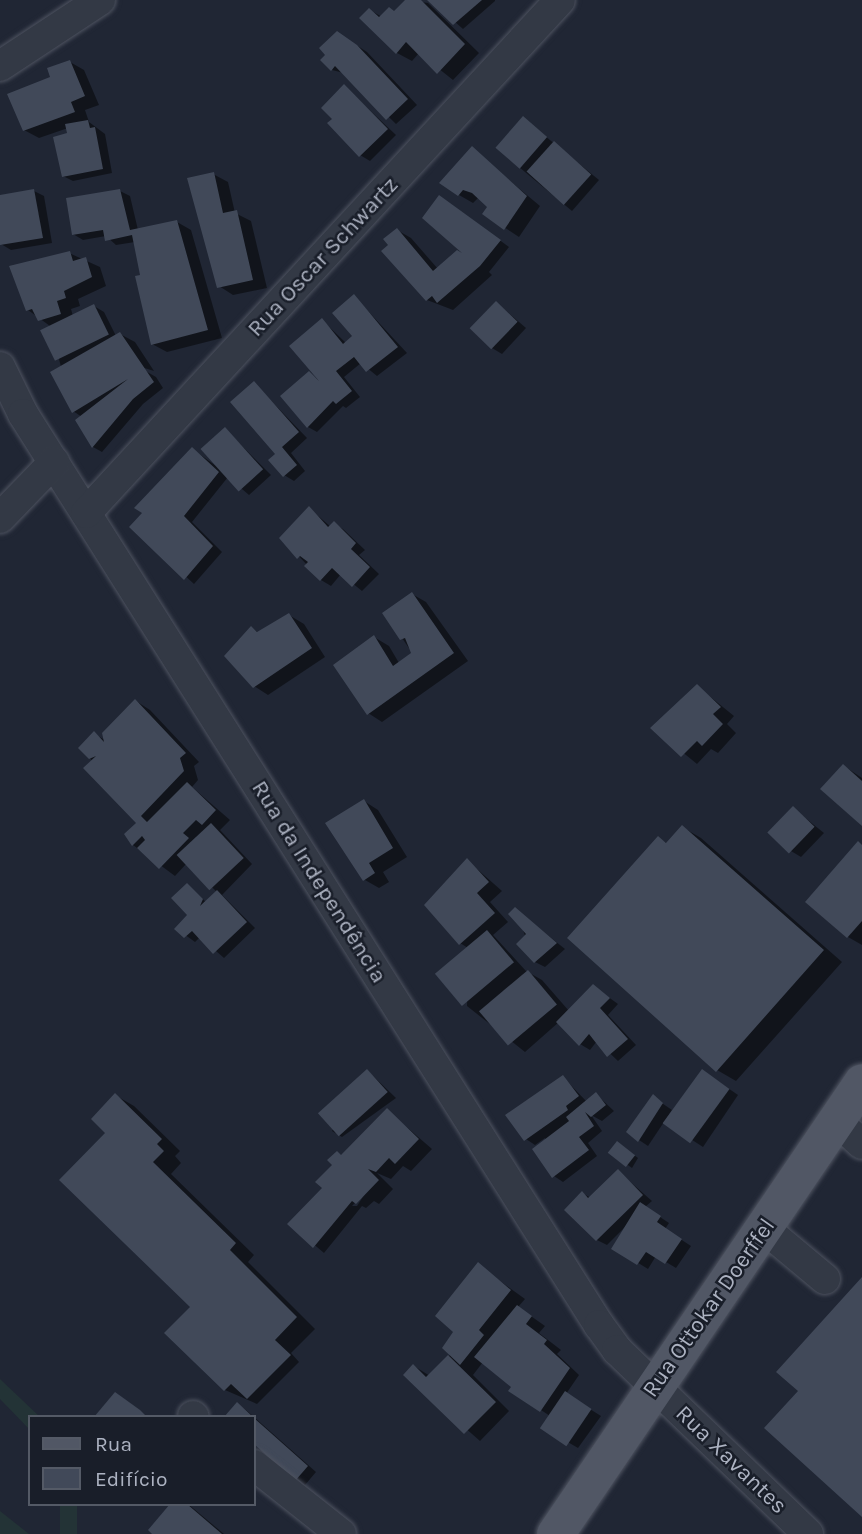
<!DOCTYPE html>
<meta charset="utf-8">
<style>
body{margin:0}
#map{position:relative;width:862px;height:1534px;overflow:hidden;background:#202634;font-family:Karla,sans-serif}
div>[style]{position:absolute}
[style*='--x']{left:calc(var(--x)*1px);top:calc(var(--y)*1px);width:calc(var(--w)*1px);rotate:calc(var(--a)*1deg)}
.green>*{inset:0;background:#233336;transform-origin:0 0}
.shadow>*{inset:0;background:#0007}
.building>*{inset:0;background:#414959;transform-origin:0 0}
.roads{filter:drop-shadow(0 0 2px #4e5360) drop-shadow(0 0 2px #4e5360)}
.minor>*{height:30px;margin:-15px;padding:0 15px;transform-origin:15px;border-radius:15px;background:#333945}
.major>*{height:37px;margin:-18.5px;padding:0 18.5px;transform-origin:18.5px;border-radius:18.5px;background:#515765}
span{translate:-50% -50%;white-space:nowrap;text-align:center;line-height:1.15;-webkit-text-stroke:5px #191e29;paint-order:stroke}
.street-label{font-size:23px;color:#adb3c2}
.legend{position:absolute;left:28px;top:1415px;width:228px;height:91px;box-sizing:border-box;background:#191e29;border:2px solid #545a66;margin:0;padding:9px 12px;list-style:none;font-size:21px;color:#adb3c2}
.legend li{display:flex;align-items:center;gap:14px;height:35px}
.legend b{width:35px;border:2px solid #545a66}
</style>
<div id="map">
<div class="green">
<div style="clip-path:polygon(0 1379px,40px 1417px,30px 1417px,30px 1430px,0 1399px)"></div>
<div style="left:60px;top:1504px;width:17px;height:30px"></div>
<div style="clip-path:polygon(0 1511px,29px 1534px,0 1534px)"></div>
</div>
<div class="shadow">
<div style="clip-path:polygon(407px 0,428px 3px,479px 53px,453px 80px,419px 53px,412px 61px,397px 53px,362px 18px,370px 10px,382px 17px,395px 12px)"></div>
<div style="clip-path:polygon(430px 0,495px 0,495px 1px,463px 29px)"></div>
<div style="clip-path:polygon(347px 39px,367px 52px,417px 105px,396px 124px,344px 73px,332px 70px)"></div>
<div style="clip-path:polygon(70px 62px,84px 70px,99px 105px,85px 110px,89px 122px,105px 134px,112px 173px,73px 181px,63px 176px,68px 128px,39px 138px,24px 130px,53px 78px)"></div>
<div style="clip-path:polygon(344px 86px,396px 135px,370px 161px,360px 155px,334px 119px)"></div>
<div style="clip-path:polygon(523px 118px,599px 180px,572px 211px,519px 167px)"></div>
<div style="clip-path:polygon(472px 149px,540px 206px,519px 237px,484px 214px,490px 207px,479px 197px,473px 203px,459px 195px)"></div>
<div style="clip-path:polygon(213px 174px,228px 182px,235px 213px,251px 221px,267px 288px,233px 295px,219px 286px)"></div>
<div style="clip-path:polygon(34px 191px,44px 196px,52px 243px,11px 250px,1px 244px,0 196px)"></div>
<div style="clip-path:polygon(120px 191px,130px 196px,138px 230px,177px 222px,191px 230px,222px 338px,167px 352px,152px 344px,135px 242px,116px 245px,106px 236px,83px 240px,73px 234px)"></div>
<div style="clip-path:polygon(449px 203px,509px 247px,489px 272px,492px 275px,453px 310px,427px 300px,390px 246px,397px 230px,411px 238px,438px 269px,474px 261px)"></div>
<div style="clip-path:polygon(69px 253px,100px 267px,106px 286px,78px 299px,80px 306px,71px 309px,73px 316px,94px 306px,104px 312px,116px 336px,120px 334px,135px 342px,154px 371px,135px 365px,156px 377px,163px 388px,143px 404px,102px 452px,93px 447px,78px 420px,82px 417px,73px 411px,50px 326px,28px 310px,11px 267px)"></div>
<div style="clip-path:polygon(354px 296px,407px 353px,377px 376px,361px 363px,344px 377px,360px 397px,346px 408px,343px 406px,317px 432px,308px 427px,309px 374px,320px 380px,322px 320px,346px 343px,355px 336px)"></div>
<div style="clip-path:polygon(497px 303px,526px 328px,502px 354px,492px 348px)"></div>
<div style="clip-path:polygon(254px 383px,307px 438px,291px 453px,305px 471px,294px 481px,284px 475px)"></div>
<div style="clip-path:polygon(225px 429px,271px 475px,249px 495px,228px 477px,192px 522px,222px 552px,194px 584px,132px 527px,192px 449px,222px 470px)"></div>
<div style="clip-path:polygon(309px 508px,331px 527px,334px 524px,343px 529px,365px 550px,359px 555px,379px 574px,362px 591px,341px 574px,331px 586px,321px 580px,282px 538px)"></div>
<div style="clip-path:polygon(412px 594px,426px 602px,468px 661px,382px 722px,368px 713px,374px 637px,389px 646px,399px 663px,413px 654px,402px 638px)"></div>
<div style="clip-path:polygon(289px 615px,304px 624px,325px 657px,268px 695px,254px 686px,252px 628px,259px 633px)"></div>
<div style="clip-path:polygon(697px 686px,734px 716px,727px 724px,736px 733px,718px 753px,711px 749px,697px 764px,653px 728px)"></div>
<div style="clip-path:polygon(136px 701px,150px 710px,199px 762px,194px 766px,198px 780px,192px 787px,230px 820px,220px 830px,252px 864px,222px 895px,255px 928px,224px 958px,200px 937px,195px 942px,177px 929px,191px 916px,191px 888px,206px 902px,217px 892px,187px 863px,175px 876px,133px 845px,127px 834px,138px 823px,90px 758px,94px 734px,105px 740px)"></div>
<div style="clip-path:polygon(844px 766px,862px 778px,862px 823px)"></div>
<div style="clip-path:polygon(364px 801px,378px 810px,407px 857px,383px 872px,389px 882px,379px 888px,365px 880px)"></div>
<div style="clip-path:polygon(793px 808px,824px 833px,801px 857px,791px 851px)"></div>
<div style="clip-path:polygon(682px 827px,701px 838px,842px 962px,736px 1081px,717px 1070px,658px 838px,668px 844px)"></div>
<div style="clip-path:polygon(862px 846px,862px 945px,848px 937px)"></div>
<div style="clip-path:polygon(468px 861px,502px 891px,490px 902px,508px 922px,493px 935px,526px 971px,542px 980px,569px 1011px,593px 986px,618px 1004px,608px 1015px,636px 1045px,618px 1061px,597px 1041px,590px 1050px,580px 1044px,559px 1022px,525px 1052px,467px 1006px,468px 948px,460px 943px)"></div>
<div style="clip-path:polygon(515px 909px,565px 949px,545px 967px,535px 962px)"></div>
<div style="clip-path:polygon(368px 1071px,396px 1098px,342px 1137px,332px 1131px)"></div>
<div style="clip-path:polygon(563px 1077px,587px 1102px,596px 1094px,614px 1111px,602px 1121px,591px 1115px,602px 1131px,588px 1143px,597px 1156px,563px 1182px,554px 1176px,545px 1138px,535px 1145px,526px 1139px)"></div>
<div style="clip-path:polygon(712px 1077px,738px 1095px,703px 1147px,666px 1123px)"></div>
<div style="clip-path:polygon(115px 1095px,134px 1106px,180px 1151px,175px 1156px,181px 1163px,171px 1174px,254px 1255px,248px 1262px,315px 1329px,291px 1353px,299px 1362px,257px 1404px,225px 1390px,167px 1333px,192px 1307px,108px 1133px)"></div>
<div style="clip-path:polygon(653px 1097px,672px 1110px,648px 1146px,639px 1140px)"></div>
<div style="clip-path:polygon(evenodd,387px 1110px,432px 1149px,411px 1171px,403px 1166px,391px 1179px,377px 1173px,393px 1189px,379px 1204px,374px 1201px,366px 1208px,362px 1206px,324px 1253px,290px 1224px,324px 1188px,342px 1156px,387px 1110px,368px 1189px,357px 1206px,352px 1206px,368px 1189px)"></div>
<div style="clip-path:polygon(622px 1146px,638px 1158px,632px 1168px,611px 1153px)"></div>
<div style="clip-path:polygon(619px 1172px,652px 1201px,645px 1207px,669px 1223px,665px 1229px,691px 1246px,676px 1268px,656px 1256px,648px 1269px,614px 1248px,625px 1227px,607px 1245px,597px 1240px,582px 1193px,591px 1198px)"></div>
<div style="clip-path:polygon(478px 1265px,525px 1299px,518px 1307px,545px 1326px,539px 1333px,561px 1350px,557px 1354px,579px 1375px,566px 1394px,601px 1416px,578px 1448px,542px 1427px,550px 1416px,511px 1390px,513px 1387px,483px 1362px,473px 1375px,509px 1411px,480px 1441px,405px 1375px,414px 1366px,430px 1376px,451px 1354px)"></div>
<div style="clip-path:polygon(237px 1404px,246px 1410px,316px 1472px,305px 1485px,254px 1442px,254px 1417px,226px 1417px)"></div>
<div style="clip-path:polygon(172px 1504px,188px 1504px,224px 1534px,155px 1534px)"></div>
</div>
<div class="building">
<div style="clip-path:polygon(405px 0,421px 0,465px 44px,437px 74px,406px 42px,396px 54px,359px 18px,369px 8px,379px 17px,389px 7px,394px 11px)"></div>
<div style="clip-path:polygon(427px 0,482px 0,453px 25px)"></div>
<div style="clip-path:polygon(337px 31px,357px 45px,408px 99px,386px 120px,335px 66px,331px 71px,320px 60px,325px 55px,319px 48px)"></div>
<div style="clip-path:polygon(70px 60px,85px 96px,71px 102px,75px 112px,23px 131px,7px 94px,50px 77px,47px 68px)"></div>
<div style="clip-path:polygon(344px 84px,388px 129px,359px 157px,327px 123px,332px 119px,321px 108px)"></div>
<div style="left:523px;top:116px;width:32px;height:42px;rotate:41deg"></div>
<div style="clip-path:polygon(88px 120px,90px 128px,95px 127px,103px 169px,62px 177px,53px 137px,67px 133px,65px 124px)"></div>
<div style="left:554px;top:141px;width:50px;height:41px;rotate:42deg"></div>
<div style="clip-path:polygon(472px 146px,527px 196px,504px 230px,482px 214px,487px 207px,472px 193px,463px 190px,458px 196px,439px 183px)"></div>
<div style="clip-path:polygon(214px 172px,223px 213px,237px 210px,253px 280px,217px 288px,187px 178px)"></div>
<div style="clip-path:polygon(34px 189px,43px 238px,0 245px,0 195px)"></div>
<div style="clip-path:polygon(120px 189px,130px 230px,177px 220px,208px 330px,151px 345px,135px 276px,140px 275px,132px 235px,105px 241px,103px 230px,72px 235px,66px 198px)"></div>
<div style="clip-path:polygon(439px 195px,501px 240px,480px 266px,437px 303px,432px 296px,426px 301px,381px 251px,388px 245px,383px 239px,397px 228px,433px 271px,457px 250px,462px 253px,422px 218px)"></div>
<div style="clip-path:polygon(70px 251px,73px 261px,86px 257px,92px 277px,64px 291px,66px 298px,57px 301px,61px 314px,38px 321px,32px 309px,26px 311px,9px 266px)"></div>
<div style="clip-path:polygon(354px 294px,398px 347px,366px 372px,354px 357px,336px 371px,352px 391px,336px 404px,333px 401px,307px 428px,280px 396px,309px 371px,319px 381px,289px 346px,322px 318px,343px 344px,352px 336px,332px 313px)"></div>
<div style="left:496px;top:301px;width:30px;height:38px;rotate:44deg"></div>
<div style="left:94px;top:304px;width:34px;height:60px;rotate:64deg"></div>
<div style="clip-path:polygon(120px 332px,154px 382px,133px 399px,92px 448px,75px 420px,128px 379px,72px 413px,50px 372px)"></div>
<div style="clip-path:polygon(254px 381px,299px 432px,282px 447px,297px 465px,283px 477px,268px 460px,275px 454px,230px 402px)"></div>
<div style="left:225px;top:427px;width:57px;height:33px;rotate:48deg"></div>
<div style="clip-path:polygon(192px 447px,219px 472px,184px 516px,213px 546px,184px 580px,129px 527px,142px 513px,134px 508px)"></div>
<div style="clip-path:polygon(309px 506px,328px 527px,334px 521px,356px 543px,351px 549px,370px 567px,352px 587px,332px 568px,320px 581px,304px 566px,308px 562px,300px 556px,297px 559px,279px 538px)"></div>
<div style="clip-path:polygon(412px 592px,454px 653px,367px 715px,333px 665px,374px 635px,393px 666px,411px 653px,405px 638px,400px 640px,382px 613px)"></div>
<div style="clip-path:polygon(289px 613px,312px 648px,253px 688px,224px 656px,251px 626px,257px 632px)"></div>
<div style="clip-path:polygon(697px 684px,721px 707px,713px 714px,723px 724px,702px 746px,697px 741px,681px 757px,650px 728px)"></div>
<div style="clip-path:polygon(135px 699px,186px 753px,180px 758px,184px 771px,141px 816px,147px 822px,187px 782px,216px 810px,202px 825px,196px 820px,183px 833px,189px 838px,159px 869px,137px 848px,145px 840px,142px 836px,132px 846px,124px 834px,136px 823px,83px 768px,96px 756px,89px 759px,78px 748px,94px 731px,104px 742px,102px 733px)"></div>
<div style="clip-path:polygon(843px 764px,862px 781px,862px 826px,820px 789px)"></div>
<div style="clip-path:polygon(364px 799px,393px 848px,369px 863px,375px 873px,363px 881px,325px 823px)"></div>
<div style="left:793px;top:806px;width:30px;height:37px;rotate:44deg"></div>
<div style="left:211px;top:823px;width:48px;height:47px;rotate:47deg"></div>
<div style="clip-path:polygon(682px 825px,824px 950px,716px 1072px,567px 938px,658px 836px,666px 843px)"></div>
<div style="clip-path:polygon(858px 841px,862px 845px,862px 921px,847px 938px,805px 902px)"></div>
<div style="clip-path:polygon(467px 858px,489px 882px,477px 893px,495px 913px,459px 945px,424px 905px)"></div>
<div style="clip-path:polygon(187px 883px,203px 899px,200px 906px,217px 890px,247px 922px,213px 954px,192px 931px,184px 938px,174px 929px,187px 915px,171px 898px)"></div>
<div style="clip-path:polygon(515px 907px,557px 943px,534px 963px,516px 944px,526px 934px,508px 914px)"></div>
<div style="left:487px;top:930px;width:42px;height:68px;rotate:50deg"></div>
<div style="left:528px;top:970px;width:45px;height:64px;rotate:50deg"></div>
<div style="clip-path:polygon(593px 984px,610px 998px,600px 1008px,628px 1039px,607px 1057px,589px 1034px,579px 1046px,556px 1022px)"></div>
<div style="left:367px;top:1069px;width:31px;height:66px;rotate:48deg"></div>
<div style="left:702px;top:1069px;width:34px;height:67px;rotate:36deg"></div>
<div style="clip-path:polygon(563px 1075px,579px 1096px,566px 1106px,568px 1110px,524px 1141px,505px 1115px)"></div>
<div style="clip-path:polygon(596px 1092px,606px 1105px,591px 1117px,585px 1112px,594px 1126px,579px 1137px,589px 1150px,552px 1178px,532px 1149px,569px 1121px,566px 1117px)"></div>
<div style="clip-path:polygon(115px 1093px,162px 1139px,157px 1144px,164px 1151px,153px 1162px,236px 1243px,230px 1250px,297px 1317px,275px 1340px,291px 1355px,247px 1399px,231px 1384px,224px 1391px,164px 1333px,190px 1307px,59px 1180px,105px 1133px,91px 1119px)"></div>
<div style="clip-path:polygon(653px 1094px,663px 1103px,638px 1142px,626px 1132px)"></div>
<div style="clip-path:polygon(387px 1108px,419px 1139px,395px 1164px,389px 1158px,376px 1172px,368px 1169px,379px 1180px,356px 1204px,352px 1201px,313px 1248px,287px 1224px,322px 1188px,315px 1182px,332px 1165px,327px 1160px,337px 1151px,341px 1155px)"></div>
<div style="left:617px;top:1141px;width:23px;height:15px;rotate:38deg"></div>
<div style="clip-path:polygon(618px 1169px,643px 1195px,596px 1241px,564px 1210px,582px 1191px,588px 1198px)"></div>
<div style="clip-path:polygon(640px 1202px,661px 1216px,657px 1222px,682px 1239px,665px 1264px,646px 1252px,637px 1265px,611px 1249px)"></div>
<div style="clip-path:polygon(478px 1262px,511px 1290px,479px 1330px,484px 1335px,460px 1365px,442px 1348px,453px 1332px,435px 1316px)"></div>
<div style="clip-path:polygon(862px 1277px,862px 1517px,764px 1428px,798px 1391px,776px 1372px)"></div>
<div style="clip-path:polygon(517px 1305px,532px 1316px,526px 1324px,547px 1340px,544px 1344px,570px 1368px,540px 1412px,508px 1391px,511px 1387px,474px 1357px)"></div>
<div style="clip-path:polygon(448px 1355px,496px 1402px,464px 1434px,403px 1375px,413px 1364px,426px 1377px)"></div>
<div style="left:565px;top:1391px;width:32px;height:45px;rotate:34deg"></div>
<div style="clip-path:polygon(115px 1392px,140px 1410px,147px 1417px,94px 1417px)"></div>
<div style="clip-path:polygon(237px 1402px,253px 1417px,224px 1417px)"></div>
<div style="clip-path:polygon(254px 1418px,308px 1466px,295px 1481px,254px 1444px)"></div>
<div style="clip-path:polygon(170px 1504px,187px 1504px,222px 1534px,152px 1534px,148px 1530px)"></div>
</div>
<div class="roads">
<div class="minor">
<div style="--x:0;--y:66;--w:120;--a:-33.4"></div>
<div style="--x:0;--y:367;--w:52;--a:63.9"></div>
<div style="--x:23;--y:414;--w:1078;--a:57.7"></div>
<div style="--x:599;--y:1325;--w:31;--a:54"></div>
<div style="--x:617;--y:1350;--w:265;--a:43.9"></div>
<div style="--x:86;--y:513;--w:698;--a:-47.26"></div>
<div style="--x:0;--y:518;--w:78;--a:-46"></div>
<div style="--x:836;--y:1120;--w:35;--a:43"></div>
<div style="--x:765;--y:1229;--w:78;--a:39.8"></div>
<div style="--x:193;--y:1416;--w:1;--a:45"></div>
<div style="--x:254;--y:1465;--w:111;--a:38.4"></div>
</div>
<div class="major">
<div style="--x:555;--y:1534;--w:546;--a:-55.82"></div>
</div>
</div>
<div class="street-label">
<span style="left:323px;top:257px;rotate:-47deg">Rua Oscar Schwartz</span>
<span style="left:319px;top:882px;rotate:58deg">Rua da Independência</span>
<span style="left:709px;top:1308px;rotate:-55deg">Rua Ottokar Doerffel</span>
<span style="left:731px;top:1460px;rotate:44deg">Rua Xavantes</span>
</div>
<ul class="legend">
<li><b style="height:9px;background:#515765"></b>Rua</li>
<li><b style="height:19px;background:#414959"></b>Edifício</li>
</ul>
</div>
